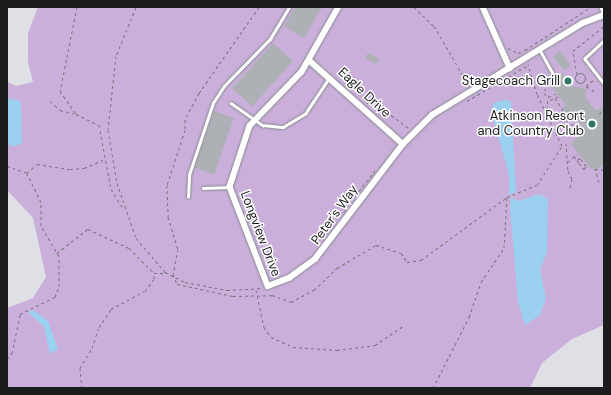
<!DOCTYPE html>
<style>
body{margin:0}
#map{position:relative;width:611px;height:395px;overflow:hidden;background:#dfe0e6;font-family:"DM Sans",sans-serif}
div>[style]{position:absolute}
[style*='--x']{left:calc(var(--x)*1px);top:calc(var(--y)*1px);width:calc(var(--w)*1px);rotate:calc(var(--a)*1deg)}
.green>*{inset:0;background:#caafdb}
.water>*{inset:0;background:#9cd0f0}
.building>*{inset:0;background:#adb1b6;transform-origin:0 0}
.path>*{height:1px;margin-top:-0.5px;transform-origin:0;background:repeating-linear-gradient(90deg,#75767a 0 3px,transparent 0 6px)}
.path>.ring{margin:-0.5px;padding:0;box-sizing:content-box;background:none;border:1px solid #75767a;border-radius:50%}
.roads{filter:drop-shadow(0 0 1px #888a8f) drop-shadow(0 0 1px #888a8f)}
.service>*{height:2.5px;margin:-1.25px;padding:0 1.25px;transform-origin:1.25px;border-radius:1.25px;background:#fff}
.minor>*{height:5.5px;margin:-2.75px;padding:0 2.75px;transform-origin:2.75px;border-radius:2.75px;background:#fff}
.dots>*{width:11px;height:11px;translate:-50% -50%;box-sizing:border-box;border:2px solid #fff;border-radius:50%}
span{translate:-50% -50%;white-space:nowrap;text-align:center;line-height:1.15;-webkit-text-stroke:3px #fff;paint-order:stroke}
.poi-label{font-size:13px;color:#1b1c1e}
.right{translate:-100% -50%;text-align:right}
.street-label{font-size:13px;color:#1b1c1e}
.frame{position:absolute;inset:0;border:8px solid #1b1c1e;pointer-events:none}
</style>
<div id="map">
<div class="green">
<div style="clip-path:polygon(38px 7px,604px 7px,604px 325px,572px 339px,542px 363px,530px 388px,7px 388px,7px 308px,33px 298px,46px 277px,33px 218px,7px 190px,7px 82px,16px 86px,33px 82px,28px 62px,28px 33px)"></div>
</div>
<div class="water">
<div style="clip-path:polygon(7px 98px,20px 101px,21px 108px,22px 143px,13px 147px,7px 143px)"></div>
<div style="clip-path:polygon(504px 100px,511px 101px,516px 192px,509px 195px,509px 175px,491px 111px,494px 103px)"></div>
<div style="clip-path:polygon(539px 194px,548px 199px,547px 251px,540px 270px,546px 298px,540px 315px,525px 325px,518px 302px,510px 207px,511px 198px,519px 201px)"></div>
<div style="clip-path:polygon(33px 310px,48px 321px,58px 349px,50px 354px,44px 327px,28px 312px)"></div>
</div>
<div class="building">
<div style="clip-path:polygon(295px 7px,322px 7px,304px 38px,284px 26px)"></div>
<div style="left:273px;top:43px;width:27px;height:61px;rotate:42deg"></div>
<div style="left:560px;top:51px;width:18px;height:9px;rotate:52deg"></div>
<div style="clip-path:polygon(368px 53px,379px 58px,376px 64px,365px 58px)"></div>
<div style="clip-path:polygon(563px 73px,573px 86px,587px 89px,585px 97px,596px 111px,604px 105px,604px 164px,597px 170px,590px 168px,571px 144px,585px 129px,571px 114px,568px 116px,562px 108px,566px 105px,549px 85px)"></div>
<div style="left:214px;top:111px;width:21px;height:60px;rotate:19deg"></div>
</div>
<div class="path">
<div style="--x:77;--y:7;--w:86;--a:101.4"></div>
<div style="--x:60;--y:91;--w:28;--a:55"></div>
<div style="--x:76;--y:114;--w:25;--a:26"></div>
<div style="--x:99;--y:125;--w:65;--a:79.4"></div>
<div style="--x:111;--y:189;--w:22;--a:58"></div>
<div style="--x:136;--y:7;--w:53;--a:112.2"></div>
<div style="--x:116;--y:56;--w:74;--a:96.2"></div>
<div style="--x:108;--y:130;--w:54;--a:80.4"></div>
<div style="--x:117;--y:183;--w:58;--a:70.9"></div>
<div style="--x:136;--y:238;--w:45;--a:49.5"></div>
<div style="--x:165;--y:272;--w:22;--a:27"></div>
<div style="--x:185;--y:282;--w:43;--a:10.8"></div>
<div style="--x:227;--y:290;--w:36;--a:-3"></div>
<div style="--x:259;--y:7;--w:105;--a:124.9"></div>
<div style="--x:199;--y:93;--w:30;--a:118"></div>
<div style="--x:185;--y:119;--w:11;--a:90"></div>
<div style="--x:185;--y:130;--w:58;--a:108.1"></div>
<div style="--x:167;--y:185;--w:32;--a:88"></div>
<div style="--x:168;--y:217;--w:34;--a:73"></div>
<div style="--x:178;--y:249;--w:25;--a:101"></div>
<div style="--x:173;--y:274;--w:11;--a:68"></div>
<div style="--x:177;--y:284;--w:57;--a:12.1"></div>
<div style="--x:233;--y:296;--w:39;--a:-1"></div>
<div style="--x:272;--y:295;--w:20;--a:20"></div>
<div style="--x:291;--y:302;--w:26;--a:-28"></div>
<div style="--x:314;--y:290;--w:32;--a:-44"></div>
<div style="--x:337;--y:268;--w:45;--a:-30.5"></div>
<div style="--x:376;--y:245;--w:26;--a:18"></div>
<div style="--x:401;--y:253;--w:11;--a:56"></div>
<div style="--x:407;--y:262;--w:14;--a:-8"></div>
<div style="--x:421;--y:260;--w:107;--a:-36.2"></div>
<div style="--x:414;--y:7;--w:28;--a:44"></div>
<div style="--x:434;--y:26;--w:69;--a:59.7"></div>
<div style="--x:508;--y:48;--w:11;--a:27"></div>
<div style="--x:518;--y:53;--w:8;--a:-23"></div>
<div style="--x:525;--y:50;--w:79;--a:-33.1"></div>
<div class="ring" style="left:575px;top:73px;width:9px;height:9px"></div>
<div style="--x:577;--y:74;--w:23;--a:-100"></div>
<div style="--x:573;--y:51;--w:40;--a:-39"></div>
<div style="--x:550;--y:77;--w:17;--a:111"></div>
<div style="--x:544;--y:93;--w:6;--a:45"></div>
<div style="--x:548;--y:97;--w:8;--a:-23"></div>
<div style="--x:594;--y:91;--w:9;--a:-148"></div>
<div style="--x:586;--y:86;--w:11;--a:-38"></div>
<div style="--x:555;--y:98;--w:35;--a:57"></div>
<div style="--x:550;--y:100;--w:11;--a:-22"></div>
<div style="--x:50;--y:101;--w:13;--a:42"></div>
<div style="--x:60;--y:110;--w:16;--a:15"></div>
<div style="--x:467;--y:101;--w:71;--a:-30.5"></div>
<div style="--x:367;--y:103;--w:5;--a:-22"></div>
<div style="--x:372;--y:101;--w:47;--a:36.4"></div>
<div style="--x:547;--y:109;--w:12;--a:-85"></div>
<div style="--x:599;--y:114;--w:3;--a:-45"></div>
<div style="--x:558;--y:130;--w:13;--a:-45"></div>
<div style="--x:566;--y:143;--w:28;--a:86"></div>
<div style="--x:568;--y:171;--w:9;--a:63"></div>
<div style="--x:572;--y:179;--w:9;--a:103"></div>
<div style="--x:574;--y:156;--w:5;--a:53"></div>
<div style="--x:577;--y:160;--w:4;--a:56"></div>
<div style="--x:579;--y:163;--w:8;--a:50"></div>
<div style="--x:584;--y:169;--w:4;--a:-56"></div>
<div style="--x:586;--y:166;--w:10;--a:-127"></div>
<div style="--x:580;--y:158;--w:4;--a:146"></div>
<div style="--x:568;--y:162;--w:13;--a:-42"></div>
<div style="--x:7;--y:166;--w:21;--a:19"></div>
<div style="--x:599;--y:182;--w:14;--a:-107"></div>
<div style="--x:595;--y:169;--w:9;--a:6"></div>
<div style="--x:355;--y:196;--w:34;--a:-52"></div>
<div style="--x:331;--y:228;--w:12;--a:-81"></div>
<div style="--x:333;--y:216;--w:14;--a:-25"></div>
<div style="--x:57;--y:253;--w:39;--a:-38"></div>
<div style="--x:88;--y:229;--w:45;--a:24.9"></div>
<div style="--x:129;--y:248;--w:35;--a:45"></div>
<div style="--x:154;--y:273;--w:10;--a:0"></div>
<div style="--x:256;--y:290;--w:38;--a:78"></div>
<div style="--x:264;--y:327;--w:12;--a:55"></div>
<div style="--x:271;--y:337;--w:24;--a:24"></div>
<div style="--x:293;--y:347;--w:44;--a:3.9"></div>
<div style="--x:337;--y:350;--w:38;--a:-7"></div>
<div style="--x:375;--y:345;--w:34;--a:-34"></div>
<div style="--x:7;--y:359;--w:8;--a:-50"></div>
<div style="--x:12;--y:353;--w:40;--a:-78"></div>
<div style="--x:20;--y:314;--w:39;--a:-26"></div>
<div style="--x:55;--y:297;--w:12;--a:-70"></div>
<div style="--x:59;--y:286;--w:30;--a:-90"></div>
<div style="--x:59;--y:256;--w:35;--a:-121"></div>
<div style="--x:41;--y:226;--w:24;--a:-90"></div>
<div style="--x:41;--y:202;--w:32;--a:-116"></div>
<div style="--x:27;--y:173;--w:13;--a:-42"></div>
<div style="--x:37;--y:164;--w:33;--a:9"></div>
<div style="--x:70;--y:169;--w:14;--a:-4"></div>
<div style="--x:84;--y:168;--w:21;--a:-23"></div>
<div style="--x:82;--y:388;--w:20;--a:-96"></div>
<div style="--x:80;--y:368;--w:23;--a:-59"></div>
<div style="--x:92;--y:348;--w:22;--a:-72"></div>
<div style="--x:99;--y:327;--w:22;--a:-56"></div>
<div style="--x:111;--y:309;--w:38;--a:-28"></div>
<div style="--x:145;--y:291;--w:15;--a:-53"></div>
<div style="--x:154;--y:279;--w:6;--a:-90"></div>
<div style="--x:433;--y:388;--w:80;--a:-63.1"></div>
<div style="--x:469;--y:317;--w:37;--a:-71"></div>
<div style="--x:481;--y:282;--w:41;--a:-55.9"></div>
<div style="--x:504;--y:248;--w:51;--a:-86.6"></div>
<div style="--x:507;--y:197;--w:32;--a:-22"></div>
<div style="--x:537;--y:185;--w:46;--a:-57.3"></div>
<div style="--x:562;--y:146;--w:58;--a:-115.7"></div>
<div style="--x:537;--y:94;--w:31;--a:-107"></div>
</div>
<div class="roads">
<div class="service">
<div style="--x:601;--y:7;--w:9;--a:69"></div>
<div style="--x:604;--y:41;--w:26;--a:137"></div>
<div style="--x:585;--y:59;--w:31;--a:52"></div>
<div style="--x:540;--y:50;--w:26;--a:61"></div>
<div style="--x:231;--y:103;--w:39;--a:35"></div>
<div style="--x:263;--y:125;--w:20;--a:6"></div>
<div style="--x:283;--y:127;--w:26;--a:-31"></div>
<div style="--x:305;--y:114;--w:43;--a:-56.3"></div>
<div style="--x:203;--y:188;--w:27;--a:-2"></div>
<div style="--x:188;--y:197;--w:22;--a:-87"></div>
<div style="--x:189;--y:175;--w:76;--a:-71.6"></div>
<div style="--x:213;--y:103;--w:20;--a:-57"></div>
<div style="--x:224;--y:86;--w:66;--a:-45.6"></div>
<div style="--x:270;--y:39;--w:37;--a:-59"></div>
</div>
<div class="minor">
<div style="--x:339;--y:7;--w:75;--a:119.6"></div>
<div style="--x:302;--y:72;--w:75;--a:133.9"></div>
<div style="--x:250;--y:126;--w:64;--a:108.2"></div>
<div style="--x:230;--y:187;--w:106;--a:69"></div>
<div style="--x:268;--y:286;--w:22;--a:-21"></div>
<div style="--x:289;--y:278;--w:32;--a:-36"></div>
<div style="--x:315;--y:259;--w:145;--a:-52.6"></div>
<div style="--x:403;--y:144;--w:41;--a:-45"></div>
<div style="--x:432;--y:115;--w:177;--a:-31.4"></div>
<div style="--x:583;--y:23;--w:22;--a:-21"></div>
<div style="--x:483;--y:7;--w:67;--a:66.1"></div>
<div style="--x:309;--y:60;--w:126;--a:41.8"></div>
</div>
</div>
<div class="dots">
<div style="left:568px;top:81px;background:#317569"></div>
<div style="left:592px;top:124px;background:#317569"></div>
</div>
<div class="poi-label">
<span class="right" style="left:560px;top:81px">Stagecoach Grill</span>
<span class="right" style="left:584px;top:124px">Atkinson Resort<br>and Country Club</span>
</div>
<div class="street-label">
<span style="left:364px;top:93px;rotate:43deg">Eagle Drive</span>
<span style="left:335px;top:215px;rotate:-54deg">Peter's Way</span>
<span style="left:260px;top:234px;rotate:69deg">Longview Drive</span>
</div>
<div class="frame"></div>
</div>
